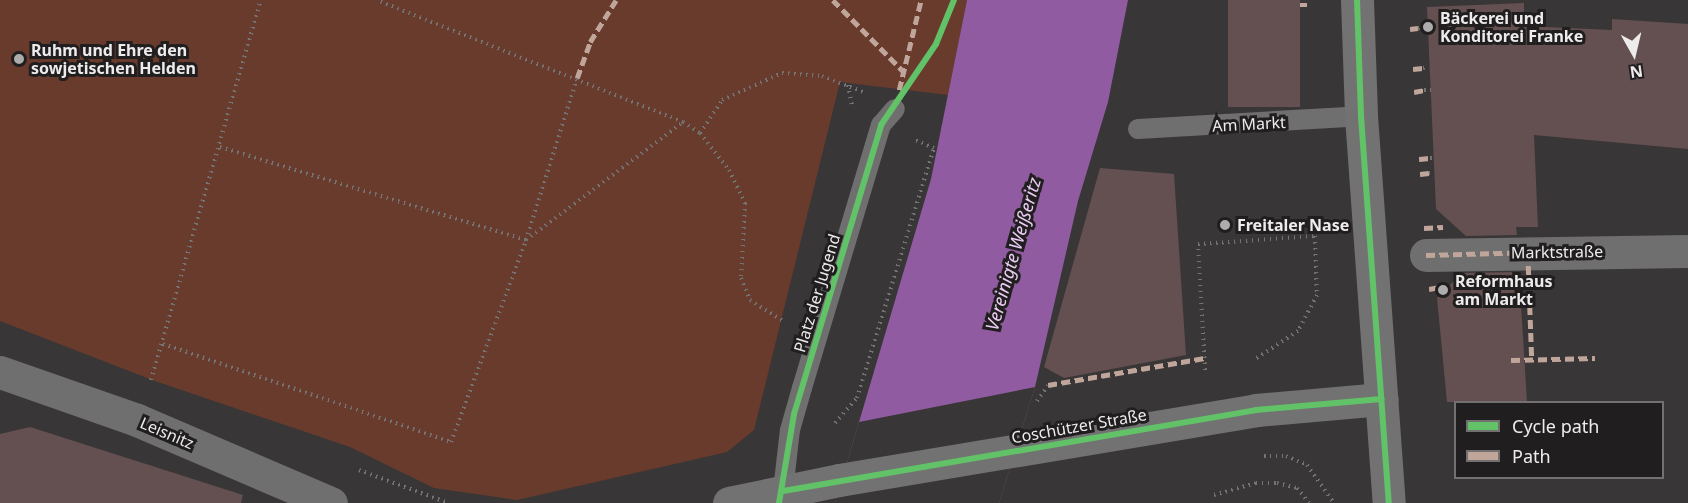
<!DOCTYPE html>
<meta charset="utf-8">
<style>
body{margin:0}
#map{position:relative;width:1688px;height:503px;overflow:hidden;background:#393637;font-family:"Noto Sans",sans-serif}
div>[style]{position:absolute}
[style*='--x']{left:calc(var(--x)*1px);top:calc(var(--y)*1px);width:calc(var(--w)*1px);rotate:calc(var(--a)*1deg)}
.green>*{inset:0;background:#693b2c}
.water>*{inset:0;background:#915ba1}
.pier>*{inset:0;background:#393637}
.building>*{inset:0;background:#645051;transform-origin:0 0}
.path>*{height:4px;margin-top:-2px;transform-origin:0;background:repeating-linear-gradient(90deg,#757475 0 1.5px,transparent 0 6px)}
.lane>*{height:20px;margin:-10px;padding:0 10px;transform-origin:10px;border-radius:10px;background:#706f6f}
.street>*{height:33px;margin:-16.5px;padding:0 16.5px;transform-origin:16.5px;border-radius:16.5px;background:#706f6f}
.secondary>*{height:33px;margin:-16.5px;padding:0 16.5px;transform-origin:16.5px;border-radius:16.5px;background:#737272}
.quiet>*{height:4.5px;margin-top:-2.25px;transform-origin:0;background:repeating-linear-gradient(90deg,#c0a59a 0 9px,transparent 0 13.5px)}
.cycleway>*{height:6px;margin:-3px;padding:0 3px;transform-origin:3px;border-radius:3px;background:#61c268}
.dots>*{width:16px;height:16px;translate:-50% -50%;box-sizing:border-box;border:3px solid #201e1e;border-radius:50%}
span{translate:-50% -50%;white-space:nowrap;text-align:center;line-height:1.15;-webkit-text-stroke:6px #201e1e;paint-order:stroke}
.poi-label{font-size:16px;color:#eeebec;font-weight:700}
.left{translate:0 -50%;text-align:left}
.street-label{font-size:16px;color:#eeebec}
.water-label{font-size:18px;color:#eccdf6;font-style:italic}
.legend{position:absolute;left:1454px;top:401px;width:210px;height:78px;box-sizing:border-box;background:#201e1e;border:2px solid #727070;margin:0;padding:8px 10px;list-style:none;font-size:18px;color:#eeebec}
.legend li{display:flex;align-items:center;gap:12px;height:30px}
.legend b{width:30px;border:2px solid #727070}
.north{position:absolute;left:1604px;top:24px;width:60px;height:60px;-webkit-text-stroke:4px #201e1e;paint-order:stroke;rotate:172deg;font-size:16px;font-weight:700;line-height:24px;text-align:center;color:#eeebec}
.north::after{content:'';display:block;margin:auto;width:21px;height:27px;background:#eeebec;clip-path:polygon(50% 0,100% 100%,50% 72%,0 100%)}
</style>
<div id="map">
<div class="green">
<div style="clip-path:polygon(0 0,967px 0,948px 95px,840px 82px,754px 430px,727px 452px,517px 500px,434px 488px,350px 447px,155px 381px,0 321px)"></div>
</div>
<div class="water">
<div style="clip-path:polygon(967px 0,1128px 0,1108px 102px,1078px 201px,1035px 387px,999px 503px,835px 503px,931px 179px)"></div>
</div>
<div class="pier">
<div style="clip-path:polygon(1035px 387px,999px 503px,835px 503px,859px 422px)"></div>
</div>
<div class="building">
<div style="left:1228px;top:0;width:72px;height:107px"></div>
<div style="clip-path:polygon(1524px 3px,1524px 26px,1612px 30px,1612px 19px,1688px 24px,1688px 149px,1534px 135px,1538px 227px,1516px 227px,1517px 235px,1466px 236px,1436px 209px,1427px 7px)"></div>
<div style="clip-path:polygon(1100px 168px,1174px 174px,1186px 355px,1064px 378px,1044px 367px)"></div>
<div style="clip-path:polygon(1519px 272px,1527px 402px,1447px 402px,1437px 298px,1462px 273px)"></div>
<div style="clip-path:polygon(30px 427px,243px 495px,241px 503px,0 503px,0 434px)"></div>
</div>
<div class="path">
<div style="--x:1418;--y:28;--w:10;--a:-6"></div>
<div style="--x:1423;--y:68;--w:6;--a:-9"></div>
<div style="--x:848;--y:85;--w:20;--a:79"></div>
<div style="--x:1424;--y:90;--w:7;--a:0"></div>
<div style="--x:683;--y:122;--w:20;--a:33"></div>
<div style="--x:700;--y:133;--w:40;--a:-56"></div>
<div style="--x:722;--y:100;--w:66;--a:-24.2"></div>
<div style="--x:782;--y:73;--w:40;--a:4.3"></div>
<div style="--x:822;--y:76;--w:44;--a:21.3"></div>
<div style="--x:700;--y:133;--w:47;--a:51.9"></div>
<div style="--x:729;--y:170;--w:37;--a:64"></div>
<div style="--x:745;--y:203;--w:75;--a:93.1"></div>
<div style="--x:741;--y:278;--w:24;--a:68"></div>
<div style="--x:750;--y:300;--w:41;--a:32.2"></div>
<div style="--x:220;--y:147;--w:320;--a:16.9"></div>
<div style="--x:526;--y:240;--w:170;--a:-72.5"></div>
<div style="--x:1430;--y:158;--w:4;--a:0"></div>
<div style="--x:1429;--y:173;--w:5;--a:0"></div>
<div style="--x:163;--y:344;--w:304;--a:18.8"></div>
<div style="--x:451;--y:442;--w:215;--a:-69.6"></div>
<div style="--x:526;--y:240;--w:196;--a:-36.9"></div>
<div style="--x:683;--y:122;--w:330;--a:-158.3"></div>
<div style="--x:1205;--y:370;--w:126;--a:-93.2"></div>
<div style="--x:1198;--y:244;--w:117;--a:-3.9"></div>
<div style="--x:1315;--y:236;--w:59;--a:88.1"></div>
<div style="--x:1317;--y:295;--w:41;--a:117.8"></div>
<div style="--x:1298;--y:331;--w:51;--a:146.9"></div>
<div style="--x:151;--y:380;--w:396;--a:-73.9"></div>
<div style="--x:1037;--y:401;--w:19;--a:-55"></div>
<div style="--x:835;--y:423;--w:33;--a:-49"></div>
<div style="--x:857;--y:398;--w:262;--a:-72.9"></div>
<div style="--x:934;--y:148;--w:23;--a:-157"></div>
<div style="--x:1264;--y:456;--w:22;--a:0"></div>
<div style="--x:1286;--y:456;--w:23;--a:23"></div>
<div style="--x:1307;--y:465;--w:47;--a:54.6"></div>
<div style="--x:359;--y:470;--w:95;--a:20.3"></div>
<div style="--x:1214;--y:495;--w:44;--a:-15.9"></div>
<div style="--x:1256;--y:483;--w:21;--a:0"></div>
<div style="--x:1277;--y:483;--w:21;--a:14"></div>
<div style="--x:1297;--y:488;--w:19;--a:51"></div>
</div>
<div class="lane">
<div style="--x:1138;--y:129;--w:223;--a:-3.3"></div>
<div style="--x:783;--y:491;--w:61;--a:-83.5"></div>
<div style="--x:790;--y:430;--w:44;--a:-74.1"></div>
<div style="--x:802;--y:388;--w:275;--a:-73.3"></div>
<div style="--x:881;--y:125;--w:21;--a:-49"></div>
</div>
<div class="street">
<div style="--x:1426;--y:255;--w:262;--a:-0.9"></div>
<div style="--x:0;--y:372;--w:145;--a:19.3"></div>
<div style="--x:137;--y:420;--w:211;--a:23.2"></div>
</div>
<div class="secondary">
<div style="--x:1357;--y:0;--w:116;--a:88"></div>
<div style="--x:1361;--y:116;--w:388;--a:85.9"></div>
<div style="--x:729;--y:503;--w:112;--a:-11.8"></div>
<div style="--x:839;--y:480;--w:423;--a:-9.5"></div>
<div style="--x:1256;--y:410;--w:126;--a:-5"></div>
</div>
<div class="quiet">
<div style="--x:833;--y:0;--w:101;--a:45.4"></div>
<div style="--x:1300;--y:5;--w:7;--a:0"></div>
<div style="--x:1410;--y:29;--w:8;--a:-7"></div>
<div style="--x:1413;--y:69;--w:10;--a:-6"></div>
<div style="--x:577;--y:78;--w:38;--a:-70"></div>
<div style="--x:590;--y:42;--w:49;--a:-58.2"></div>
<div style="--x:899;--y:90;--w:93;--a:-76.3"></div>
<div style="--x:1414;--y:92;--w:10;--a:-11"></div>
<div style="--x:1419;--y:159;--w:11;--a:-5"></div>
<div style="--x:1420;--y:174;--w:9;--a:-6"></div>
<div style="--x:1424;--y:228;--w:19;--a:-3"></div>
<div style="--x:1528;--y:252;--w:107;--a:87.9"></div>
<div style="--x:1426;--y:255;--w:108;--a:-1.6"></div>
<div style="--x:1429;--y:289;--w:11;--a:-10"></div>
<div style="--x:1511;--y:360;--w:84;--a:-1.4"></div>
<div style="--x:1048;--y:385;--w:159;--a:-9.8"></div>
</div>
<div class="cycleway">
<div style="--x:1357;--y:0;--w:116;--a:88"></div>
<div style="--x:1361;--y:116;--w:388;--a:85.9"></div>
<div style="--x:783;--y:491;--w:480;--a:-9.7"></div>
<div style="--x:1256;--y:410;--w:126;--a:-5"></div>
<div style="--x:779;--y:503;--w:90;--a:-80.4"></div>
<div style="--x:794;--y:414;--w:302;--a:-73.2"></div>
<div style="--x:881;--y:125;--w:98;--a:-55.8"></div>
<div style="--x:936;--y:44;--w:48;--a:-67.8"></div>
</div>
<div class="dots">
<div style="left:1428px;top:27px;background:#afacad"></div>
<div style="left:19px;top:59px;background:#afacad"></div>
<div style="left:1225px;top:225px;background:#afacad"></div>
<div style="left:1443px;top:290px;background:#afacad"></div>
</div>
<div class="poi-label">
<span class="left" style="left:1440px;top:27px">Bäckerei und<br>Konditorei Franke</span>
<span class="left" style="left:31px;top:59px">Ruhm und Ehre den<br>sowjetischen Helden</span>
<span class="left" style="left:1237px;top:225px">Freitaler Nase</span>
<span class="left" style="left:1455px;top:290px">Reformhaus<br>am Markt</span>
</div>
<div class="street-label">
<span style="left:1249px;top:124px;rotate:-3deg">Am Markt</span>
<span style="left:1557px;top:252px;rotate:-1deg">Marktstraße</span>
<span style="left:817px;top:293px;rotate:-73deg">Platz der Jugend</span>
<span style="left:1079px;top:426px;rotate:-10deg">Coschützer Straße</span>
<span style="left:167px;top:433px;rotate:23deg">Leisnitz</span>
</div>
<div class="water-label">
<span style="left:1013px;top:254px;rotate:-74deg">Vereinigte Weißeritz</span>
</div>
<ul class="legend">
<li><b style="height:8px;background:#61c268"></b>Cycle path</li>
<li><b style="height:8px;background:#c0a59a"></b>Path</li>
</ul>
<div class="north">N</div>
</div>
